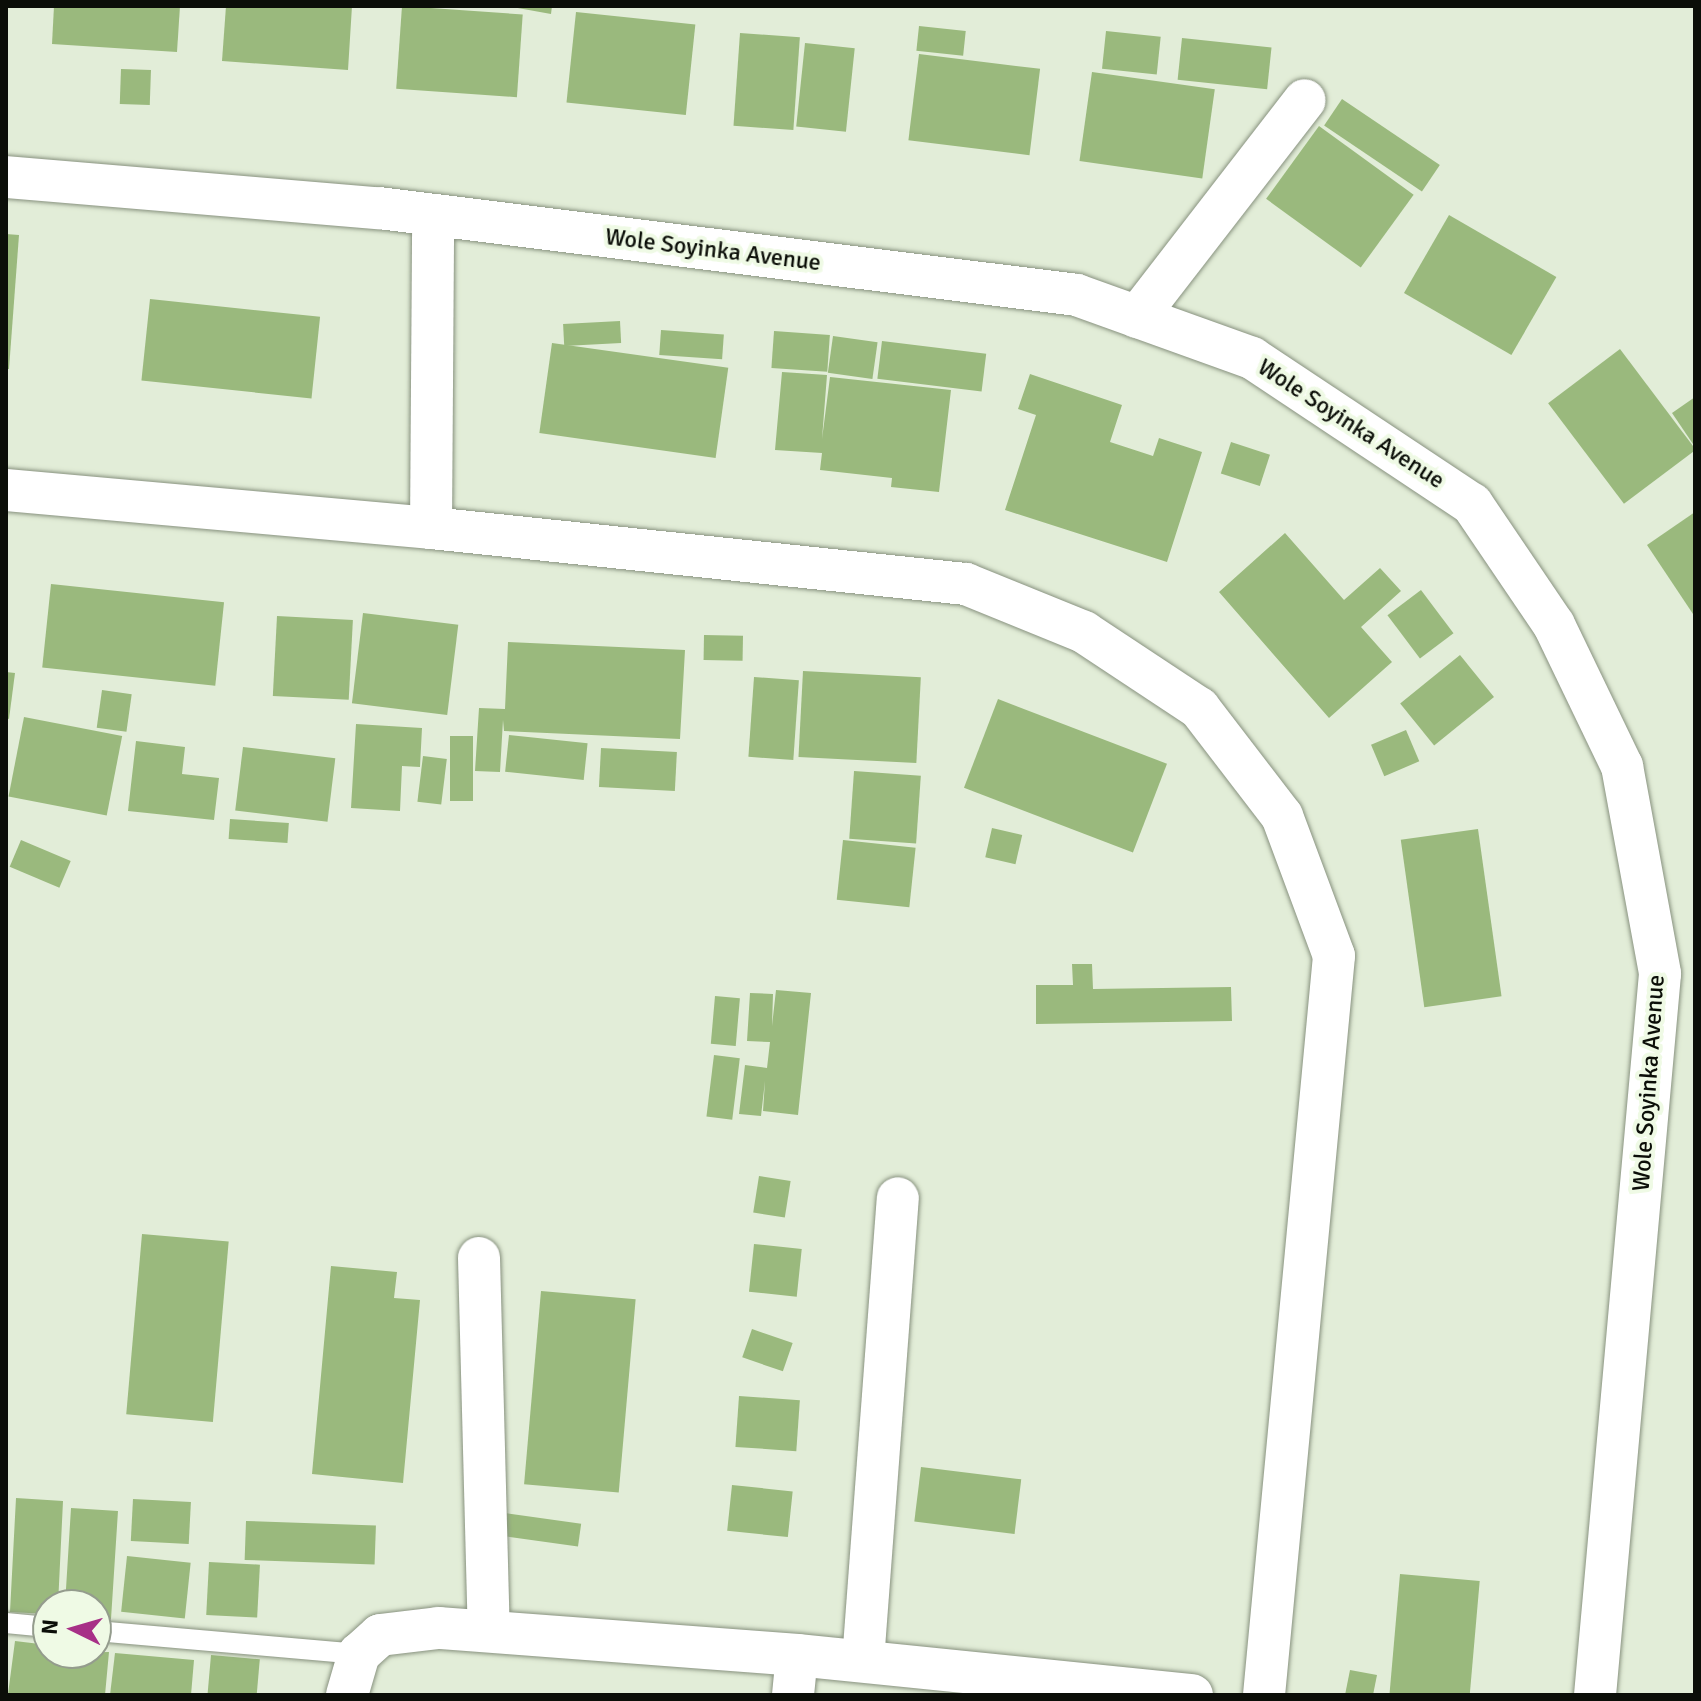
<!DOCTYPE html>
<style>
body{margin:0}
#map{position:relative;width:1701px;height:1701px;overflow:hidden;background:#e2edd8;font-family:Signika,sans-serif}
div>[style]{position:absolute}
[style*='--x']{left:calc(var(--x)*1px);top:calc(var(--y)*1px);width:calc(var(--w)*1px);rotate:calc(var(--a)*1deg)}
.building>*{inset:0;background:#9ab97d;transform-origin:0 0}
.roads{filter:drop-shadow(0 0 2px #88927f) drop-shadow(0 0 2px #88927f)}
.lane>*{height:20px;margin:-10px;padding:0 10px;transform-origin:10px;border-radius:10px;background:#fff}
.street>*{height:42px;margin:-21px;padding:0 21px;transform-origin:21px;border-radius:21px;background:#fff}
span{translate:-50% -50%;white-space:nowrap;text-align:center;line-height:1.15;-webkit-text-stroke:8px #effae5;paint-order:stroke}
.street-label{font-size:24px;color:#0b0e08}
.frame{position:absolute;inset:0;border:8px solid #0b0e08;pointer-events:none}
.north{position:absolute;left:32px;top:1589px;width:80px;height:80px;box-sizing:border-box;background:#effae5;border:2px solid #949c8d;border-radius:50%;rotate:275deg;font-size:22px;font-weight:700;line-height:32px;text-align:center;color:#0b0e08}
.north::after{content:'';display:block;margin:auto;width:28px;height:36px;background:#a73087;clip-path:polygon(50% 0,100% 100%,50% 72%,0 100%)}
</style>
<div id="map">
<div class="building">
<div style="clip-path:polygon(54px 6px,180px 6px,177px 52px,52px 44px)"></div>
<div style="clip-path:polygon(226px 6px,352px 6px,348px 70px,222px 61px)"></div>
<div style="left:402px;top:6px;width:121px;height:83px;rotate:4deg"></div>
<div style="clip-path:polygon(506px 6px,552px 6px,551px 14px)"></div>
<div style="left:576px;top:12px;width:120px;height:91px;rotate:6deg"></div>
<div style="left:919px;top:26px;width:47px;height:25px;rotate:6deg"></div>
<div style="left:1106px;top:31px;width:55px;height:38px;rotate:6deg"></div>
<div style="left:740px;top:33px;width:60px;height:93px;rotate:4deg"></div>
<div style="left:1182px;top:38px;width:90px;height:42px;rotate:6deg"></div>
<div style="left:805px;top:43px;width:50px;height:84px;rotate:6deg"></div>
<div style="left:919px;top:54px;width:122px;height:87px;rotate:7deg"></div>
<div style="left:121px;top:69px;width:30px;height:35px;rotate:2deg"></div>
<div style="left:1092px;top:72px;width:124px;height:90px;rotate:8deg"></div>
<div style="left:1342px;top:99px;width:118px;height:32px;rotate:34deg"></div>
<div style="left:1319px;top:126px;width:117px;height:90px;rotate:36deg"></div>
<div style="left:1449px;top:215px;width:124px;height:90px;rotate:30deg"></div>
<div style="clip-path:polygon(6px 234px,19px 235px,9px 369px,6px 369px)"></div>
<div style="left:150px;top:299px;width:171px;height:82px;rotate:6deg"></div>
<div style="left:620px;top:321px;width:22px;height:57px;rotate:87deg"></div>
<div style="left:661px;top:330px;width:63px;height:25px;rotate:4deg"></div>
<div style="left:774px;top:331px;width:56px;height:37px;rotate:4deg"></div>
<div style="left:833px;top:336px;width:45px;height:37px;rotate:8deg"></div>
<div style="left:882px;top:341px;width:105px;height:38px;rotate:7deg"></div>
<div style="left:552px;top:343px;width:178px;height:91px;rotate:8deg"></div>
<div style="left:1620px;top:349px;width:126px;height:90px;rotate:53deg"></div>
<div style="clip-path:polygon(782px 372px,827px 375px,822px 439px,830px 377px,951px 390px,939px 492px,891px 487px,892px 478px,820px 470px,822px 453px,775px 450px)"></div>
<div style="clip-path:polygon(1030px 374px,1122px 405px,1110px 442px,1153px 456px,1159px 438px,1202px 452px,1167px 562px,1005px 510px,1036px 415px,1018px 409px)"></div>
<div style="clip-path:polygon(1695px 397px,1695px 447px,1672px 413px)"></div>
<div style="left:1231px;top:442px;width:41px;height:33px;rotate:18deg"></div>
<div style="clip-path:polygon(1695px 512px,1695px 617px,1647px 545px)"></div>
<div style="clip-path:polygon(1285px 533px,1344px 600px,1380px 568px,1401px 591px,1361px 627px,1392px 662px,1329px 718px,1219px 592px)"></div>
<div style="left:51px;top:584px;width:174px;height:84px;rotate:6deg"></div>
<div style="left:1421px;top:590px;width:54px;height:42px;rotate:53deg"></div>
<div style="left:363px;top:613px;width:96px;height:91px;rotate:7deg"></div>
<div style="left:277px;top:616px;width:76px;height:80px;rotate:3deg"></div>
<div style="left:704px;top:635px;width:39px;height:25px;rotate:1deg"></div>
<div style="clip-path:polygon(508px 642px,685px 650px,680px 739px,504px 731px,503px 720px,500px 772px,475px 771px,479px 708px,505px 709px)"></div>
<div style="left:1460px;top:655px;width:54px;height:77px;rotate:51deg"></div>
<div style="left:803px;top:671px;width:118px;height:86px;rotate:3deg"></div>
<div style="clip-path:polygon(6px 672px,15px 673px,9px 719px,6px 718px)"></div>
<div style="left:754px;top:677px;width:45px;height:80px;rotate:4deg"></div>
<div style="left:102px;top:690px;width:30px;height:38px;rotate:8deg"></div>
<div style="left:998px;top:699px;width:181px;height:95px;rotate:21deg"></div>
<div style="left:24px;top:717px;width:100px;height:81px;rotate:11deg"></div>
<div style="clip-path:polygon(356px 724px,422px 728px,420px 767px,402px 766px,400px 811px,351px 808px)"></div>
<div style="left:1406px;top:730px;width:34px;height:38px;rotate:67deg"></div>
<div style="left:509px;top:735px;width:79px;height:37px;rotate:6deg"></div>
<div style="left:450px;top:736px;width:23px;height:65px"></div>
<div style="clip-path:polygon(136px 741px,185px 747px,182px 774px,219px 778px,214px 820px,128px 811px)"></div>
<div style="left:243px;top:747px;width:93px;height:64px;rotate:7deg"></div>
<div style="left:601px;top:748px;width:76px;height:39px;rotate:3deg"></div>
<div style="left:423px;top:756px;width:24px;height:46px;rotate:7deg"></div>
<div style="left:854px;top:771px;width:67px;height:68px;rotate:4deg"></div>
<div style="left:230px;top:819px;width:59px;height:20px;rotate:4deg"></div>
<div style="left:992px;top:828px;width:31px;height:30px;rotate:13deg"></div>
<div style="left:1478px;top:829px;width:169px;height:78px;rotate:82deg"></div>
<div style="left:21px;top:840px;width:54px;height:29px;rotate:23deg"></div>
<div style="left:843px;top:840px;width:73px;height:60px;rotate:6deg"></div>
<div style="clip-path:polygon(1072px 964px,1092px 964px,1093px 989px,1231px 987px,1232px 1021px,1036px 1024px,1036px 985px,1073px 985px)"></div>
<div style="clip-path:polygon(776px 990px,811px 993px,798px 1115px,763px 1111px,765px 1081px,761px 1116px,739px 1114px,745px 1065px,767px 1068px,770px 1042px,747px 1041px,750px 993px,773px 994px,772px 1026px)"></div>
<div style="left:715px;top:996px;width:25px;height:48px;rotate:5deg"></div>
<div style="left:714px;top:1055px;width:26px;height:62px;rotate:7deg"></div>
<div style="left:759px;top:1176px;width:32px;height:37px;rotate:9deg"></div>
<div style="left:142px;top:1234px;width:87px;height:181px;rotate:5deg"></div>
<div style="left:754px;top:1244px;width:48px;height:48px;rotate:6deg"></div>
<div style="clip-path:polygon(331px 1266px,397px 1272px,394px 1298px,420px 1300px,403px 1483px,312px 1474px)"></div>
<div style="left:541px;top:1291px;width:95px;height:194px;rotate:5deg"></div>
<div style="left:752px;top:1329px;width:43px;height:30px;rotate:19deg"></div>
<div style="left:739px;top:1396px;width:61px;height:51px;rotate:4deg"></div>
<div style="left:921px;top:1467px;width:101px;height:55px;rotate:7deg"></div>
<div style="left:732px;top:1485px;width:61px;height:46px;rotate:6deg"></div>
<div style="clip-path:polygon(16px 1498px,63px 1501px,58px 1605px,48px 1605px,48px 1614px,10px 1612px)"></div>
<div style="left:133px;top:1499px;width:58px;height:42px;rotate:3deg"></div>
<div style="clip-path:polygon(71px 1508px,118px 1511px,111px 1619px,96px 1618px,96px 1605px,65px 1605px)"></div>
<div style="left:498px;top:1512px;width:84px;height:23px;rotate:8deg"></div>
<div style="left:246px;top:1521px;width:130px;height:39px;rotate:2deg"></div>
<div style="left:127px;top:1556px;width:64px;height:56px;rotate:6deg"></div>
<div style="left:209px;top:1562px;width:51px;height:53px;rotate:3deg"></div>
<div style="left:1400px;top:1574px;width:80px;height:121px;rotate:5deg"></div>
<div style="clip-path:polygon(15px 1641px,48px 1645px,48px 1653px,109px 1652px,105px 1695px,8px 1694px)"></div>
<div style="clip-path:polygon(115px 1653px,194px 1660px,191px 1695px,110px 1695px)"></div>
<div style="left:211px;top:1655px;width:49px;height:40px;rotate:5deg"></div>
<div style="clip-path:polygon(1350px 1670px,1377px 1675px,1373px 1695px,1345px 1695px)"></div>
</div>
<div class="roads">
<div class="lane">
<div style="--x:6;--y:1623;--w:42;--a:5.4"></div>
<div style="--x:96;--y:1631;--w:264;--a:5"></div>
</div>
<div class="street">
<div style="--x:6;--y:177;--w:374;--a:4.8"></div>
<div style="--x:379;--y:208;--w:703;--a:7.1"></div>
<div style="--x:1077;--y:295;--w:186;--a:19.8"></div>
<div style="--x:1252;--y:358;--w:264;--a:33.6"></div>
<div style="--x:1472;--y:504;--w:146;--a:55.9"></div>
<div style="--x:1554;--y:625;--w:157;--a:64.3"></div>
<div style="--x:1622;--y:766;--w:211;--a:79.6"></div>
<div style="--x:1660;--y:974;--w:724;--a:95.15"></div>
<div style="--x:1137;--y:317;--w:274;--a:-52.3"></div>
<div style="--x:6;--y:490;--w:427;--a:5.1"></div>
<div style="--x:431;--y:528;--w:538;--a:5.98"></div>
<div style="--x:966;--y:584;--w:127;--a:22.1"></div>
<div style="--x:1084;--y:632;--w:138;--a:33.5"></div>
<div style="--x:1199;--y:708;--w:136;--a:52.5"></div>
<div style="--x:1282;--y:816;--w:149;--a:69.6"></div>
<div style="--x:1334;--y:956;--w:742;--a:95.41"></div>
<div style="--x:431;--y:528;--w:313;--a:-89.6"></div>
<div style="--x:479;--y:1258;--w:373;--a:88.5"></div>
<div style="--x:863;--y:1661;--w:464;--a:-85.7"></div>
<div style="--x:347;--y:1695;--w:43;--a:-73.7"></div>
<div style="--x:359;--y:1654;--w:28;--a:-42"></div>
<div style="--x:380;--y:1635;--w:59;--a:-6.8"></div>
<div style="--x:439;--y:1628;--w:359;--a:4.3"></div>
<div style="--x:797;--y:1655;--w:397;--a:5.8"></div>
<div style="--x:793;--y:1695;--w:40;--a:-84.3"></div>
</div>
</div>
<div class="street-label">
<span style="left:713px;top:250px;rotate:7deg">Wole Soyinka Avenue</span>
<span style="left:1351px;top:424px;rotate:33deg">Wole Soyinka Avenue</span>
<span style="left:1649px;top:1083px;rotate:-86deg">Wole Soyinka Avenue</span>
</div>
<div class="frame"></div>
<div class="north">N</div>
</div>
